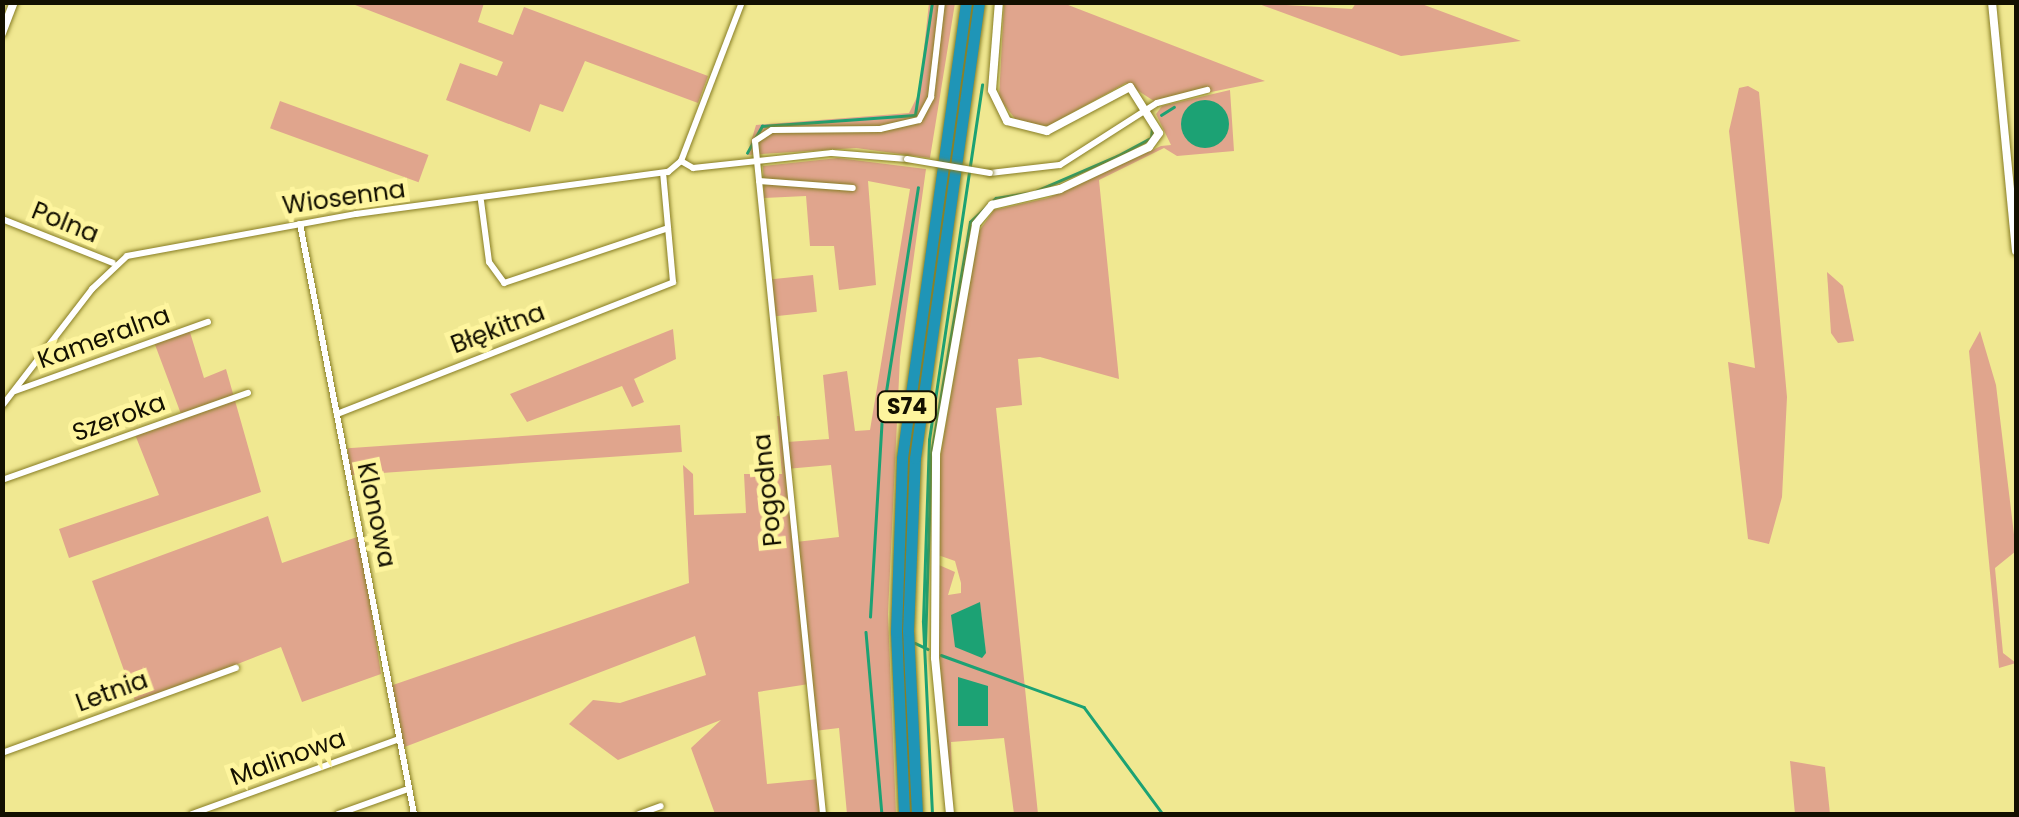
<!DOCTYPE html>
<meta charset="utf-8">
<style>
body{margin:0}
#map{position:relative;width:2019px;height:817px;overflow:hidden;background:#f0e891;font-family:Poppins,sans-serif}
div>[style]{position:absolute}
[style*='--x']{left:calc(var(--x)*1px);top:calc(var(--y)*1px);width:calc(var(--w)*1px);rotate:calc(var(--a)*1deg)}
.green>*{inset:0;background:#e0a58d;transform-origin:0 0}
.water>*{inset:0;background:#1ca274}
.round{border-radius:50%}
.stream>*{height:2.5px;margin:-1.25px;padding:0 1.25px;transform-origin:1.25px;border-radius:1.25px;background:#1ca274}
.roads{filter:drop-shadow(0 0 2px #877d24) drop-shadow(0 0 2px #877d24)}
.minor>*{height:6px;margin:-3px;padding:0 3px;transform-origin:3px;border-radius:3px;background:#fff}
.tertiary>*{height:8px;margin:-4px;padding:0 4px;transform-origin:4px;border-radius:4px;background:#fff}
.motorway>*{height:11px;margin:-5.5px;padding:0 5.5px;transform-origin:5.5px;border-radius:5.5px;background:#1f95b7}
.bridges{filter:drop-shadow(0 0 2px #877d24) drop-shadow(0 0 2px #877d24)}
.minor-bridge>*{height:6px;margin:-3px;padding:0 3px;transform-origin:3px;border-radius:3px;background:#fff}
span{translate:-50% -50%;white-space:nowrap;text-align:center;line-height:1.15;-webkit-text-stroke:10px #fef59e;paint-order:stroke}
.shield-label span{padding:2px 8px;background:#fef59e;border:2px solid;border-radius:8px;-webkit-text-stroke-width:0}
.shield-label{font-size:22px;color:#131000;font-weight:700}
.street-label{font-size:25px;color:#131000}
.frame{position:absolute;inset:0;border:5px solid #131000;pointer-events:none}
</style>
<div id="map">
<div class="green">
<div style="clip-path:polygon(350px 3px,484px 3px,478px 22px,513px 35px,524px 7px,708px 76px,698px 103px,585px 61px,563px 112px,540px 104px,530px 132px,446px 100px,460px 63px,497px 76px,503px 62px)"></div>
<div style="clip-path:polygon(929px 3px,955px 3px,930px 158px,856px 148px,747px 155px,756px 125px,909px 113px,919px 93px)"></div>
<div style="clip-path:polygon(1004px 3px,1063px 3px,1265px 81px,1157px 103px,1126px 83px,1048px 126px,1020px 125px,999px 98px)"></div>
<div style="clip-path:polygon(1256px 3px,1352px 9px,1356px 3px,1419px 3px,1521px 41px,1401px 56px)"></div>
<div style="clip-path:polygon(1748px 86px,1759px 92px,1787px 397px,1782px 497px,1769px 544px,1748px 539px,1728px 362px,1755px 368px,1729px 131px,1739px 88px)"></div>
<div style="clip-path:polygon(1230px 90px,1234px 151px,1177px 156px,1164px 148px,1099px 180px,1119px 379px,1040px 357px,1018px 359px,1022px 405px,996px 408px,1038px 814px,1014px 814px,1004px 738px,951px 742px,953px 814px,938px 642px,939px 565px,955px 572px,948px 595px,961px 593px,961px 583px,955px 561px,938px 555px,940px 458px,979px 231px,994px 210px,1048px 198px,1161px 146px,1171px 145px,1156px 114px,1162px 106px)"></div>
<div style="left:280px;top:101px;width:158px;height:29px;rotate:20deg"></div>
<div style="clip-path:polygon(838px 158px,926px 169px,900px 357px,888px 614px,896px 814px,847px 814px,839px 728px,814px 731px,796px 542px,839px 537px,831px 465px,786px 469px,809px 684px,758px 692px,767px 784px,819px 779px,823px 814px,715px 814px,691px 748px,721px 720px,618px 760px,569px 724px,593px 700px,620px 703px,706px 675px,695px 636px,402px 748px,390px 686px,689px 583px,683px 465px,693px 474px,694px 515px,746px 513px,744px 474px,782px 474px,777px 416px,783px 416px,787px 442px,829px 439px,823px 375px,847px 371px,855px 431px,870px 430px,910px 189px,868px 181px,876px 285px,839px 290px,834px 246px,810px 246px,806px 196px,764px 198px,763px 166px)"></div>
<div style="clip-path:polygon(1827px 272px,1843px 286px,1854px 341px,1838px 343px,1831px 333px)"></div>
<div style="left:813px;top:275px;width:37px;height:44px;rotate:84deg"></div>
<div style="clip-path:polygon(189px 329px,204px 378px,226px 369px,261px 492px,69px 558px,59px 529px,159px 495px,134px 432px,181px 414px,154px 342px)"></div>
<div style="clip-path:polygon(673px 329px,676px 359px,634px 379px,644px 402px,632px 407px,622px 386px,527px 422px,510px 394px)"></div>
<div style="clip-path:polygon(1980px 331px,1996px 385px,2016px 551px,1995px 568px,2003px 653px,2016px 663px,1999px 668px,1969px 351px)"></div>
<div style="left:680px;top:425px;width:27px;height:333px;rotate:86deg"></div>
<div style="clip-path:polygon(268px 516px,282px 563px,360px 536px,381px 674px,302px 702px,281px 647px,136px 704px,92px 581px)"></div>
<div style="clip-path:polygon(1790px 761px,1825px 767px,1830px 814px,1795px 814px)"></div>
</div>
<div class="water">
<div class="round" style="left:1181px;top:100px;width:48px;height:48px"></div>
<div style="clip-path:polygon(980px 602px,986px 653px,982px 658px,955px 647px,951px 615px)"></div>
<div style="clip-path:polygon(958px 677px,988px 686px,988px 726px,958px 726px)"></div>
</div>
<div class="stream">
<div style="--x:1161;--y:115;--w:15;--a:-32"></div>
<div style="--x:747;--y:153;--w:31;--a:-61"></div>
<div style="--x:762;--y:126;--w:153;--a:-4.1"></div>
<div style="--x:915;--y:115;--w:114;--a:-81.4"></div>
<div style="--x:1036;--y:191;--w:88;--a:-23.4"></div>
<div style="--x:1117;--y:156;--w:38;--a:-28"></div>
<div style="--x:1151;--y:138;--w:10;--a:-84"></div>
<div style="--x:870;--y:617;--w:200;--a:-86.6"></div>
<div style="--x:882;--y:417;--w:232;--a:-81.1"></div>
<div style="--x:866;--y:632;--w:183;--a:85"></div>
<div style="--x:915;--y:643;--w:14;--a:25"></div>
<div style="--x:925;--y:646;--w:191;--a:-88.2"></div>
<div style="--x:931;--y:455;--w:236;--a:-80.5"></div>
<div style="--x:970;--y:222;--w:35;--a:-43"></div>
<div style="--x:996;--y:198;--w:32;--a:-9"></div>
<div style="--x:941;--y:655;--w:152;--a:20"></div>
<div style="--x:1084;--y:707;--w:133;--a:53.6"></div>
<div style="--x:932;--y:814;--w:193;--a:-92.7"></div>
<div style="--x:923;--y:621;--w:181;--a:-88.1"></div>
<div style="--x:929;--y:440;--w:359;--a:-81.5"></div>
</div>
<div class="roads">
<div class="minor">
<div style="--x:681;--y:161;--w:14;--a:30"></div>
<div style="--x:693;--y:168;--w:140;--a:-6.2"></div>
<div style="--x:832;--y:153;--w:75;--a:4.6"></div>
<div style="--x:990;--y:173;--w:70;--a:-6.5"></div>
<div style="--x:1060;--y:165;--w:115;--a:-32.6"></div>
<div style="--x:1157;--y:103;--w:52;--a:-14.6"></div>
<div style="--x:759;--y:181;--w:94;--a:4.3"></div>
<div style="--x:481;--y:201;--w:62;--a:82.5"></div>
<div style="--x:489;--y:262;--w:26;--a:54"></div>
<div style="--x:504;--y:283;--w:173;--a:-18.5"></div>
<div style="--x:2;--y:219;--w:119;--a:21.6"></div>
<div style="--x:300;--y:224;--w:601;--a:79.06"></div>
<div style="--x:15;--y:391;--w:205;--a:-19.7"></div>
<div style="--x:2;--y:406;--w:148;--a:-52.4"></div>
<div style="--x:92;--y:289;--w:48;--a:-43.3"></div>
<div style="--x:127;--y:256;--w:233;--a:-10.4"></div>
<div style="--x:356;--y:214;--w:315;--a:-7.7"></div>
<div style="--x:668;--y:172;--w:17;--a:-40"></div>
<div style="--x:681;--y:161;--w:170;--a:-69"></div>
<div style="--x:337;--y:414;--w:361;--a:-21.4"></div>
<div style="--x:673;--y:282;--w:109;--a:-95.2"></div>
<div style="--x:2;--y:480;--w:261;--a:-19.5"></div>
<div style="--x:2;--y:753;--w:249;--a:-20"></div>
<div style="--x:192;--y:814;--w:220;--a:-19.9"></div>
<div style="--x:338;--y:814;--w:74;--a:-19.7"></div>
<div style="--x:639;--y:814;--w:23;--a:-20"></div>
<div style="--x:823;--y:814;--w:676;--a:-95.77"></div>
<div style="--x:755;--y:141;--w:20;--a:-33"></div>
<div style="--x:772;--y:130;--w:108;--a:-0.5"></div>
<div style="--x:880;--y:129;--w:40;--a:-13"></div>
<div style="--x:919;--y:120;--w:26;--a:-62"></div>
<div style="--x:931;--y:97;--w:96;--a:-83.4"></div>
</div>
<div class="tertiary">
<div style="--x:1992;--y:2;--w:250;--a:84.5"></div>
<div style="--x:2;--y:33;--w:33;--a:-69"></div>
<div style="--x:950;--y:814;--w:157;--a:-95.5"></div>
<div style="--x:935;--y:658;--w:204;--a:-89.7"></div>
<div style="--x:936;--y:454;--w:233;--a:-80.1"></div>
<div style="--x:976;--y:224;--w:25;--a:-50"></div>
<div style="--x:992;--y:205;--w:70;--a:-13.2"></div>
<div style="--x:1060;--y:189;--w:98;--a:-25.3"></div>
<div style="--x:1149;--y:147;--w:17;--a:-54"></div>
<div style="--x:1159;--y:133;--w:54;--a:-122.2"></div>
<div style="--x:1130;--y:87;--w:94;--a:152.1"></div>
<div style="--x:1047;--y:131;--w:41;--a:-166"></div>
<div style="--x:1007;--y:121;--w:34;--a:-116"></div>
<div style="--x:992;--y:90;--w:88;--a:-85.5"></div>
</div>
<div class="motorway">
<div style="--x:904;--y:814;--w:182;--a:-92.5"></div>
<div style="--x:896;--y:632;--w:174;--a:-88"></div>
<div style="--x:902;--y:458;--w:460;--a:-82"></div>
<div style="--x:917;--y:814;--w:183;--a:-92.8"></div>
<div style="--x:908;--y:631;--w:173;--a:-87.7"></div>
<div style="--x:915;--y:458;--w:460;--a:-82"></div>
</div>
</div>
<div class="bridges">
<div class="minor-bridge">
<div style="--x:907;--y:159;--w:84;--a:9.6"></div>
</div>
</div>
<div class="shield-label">
<span style="left:907px;top:407px">S74</span>
</div>
<div class="street-label">
<span style="left:344px;top:198px;rotate:-8deg">Wiosenna</span>
<span style="left:65px;top:223px;rotate:22deg">Polna</span>
<span style="left:498px;top:329px;rotate:-21deg">Błękitna</span>
<span style="left:104px;top:338px;rotate:-20deg">Kameralna</span>
<span style="left:119px;top:418px;rotate:-20deg">Szeroka</span>
<span style="left:768px;top:490px;rotate:-96deg">Pogodna</span>
<span style="left:376px;top:515px;rotate:78deg">Klonowa</span>
<span style="left:112px;top:692px;rotate:-20deg">Letnia</span>
<span style="left:288px;top:758px;rotate:-20deg">Malinowa</span>
</div>
<div class="frame"></div>
</div>
